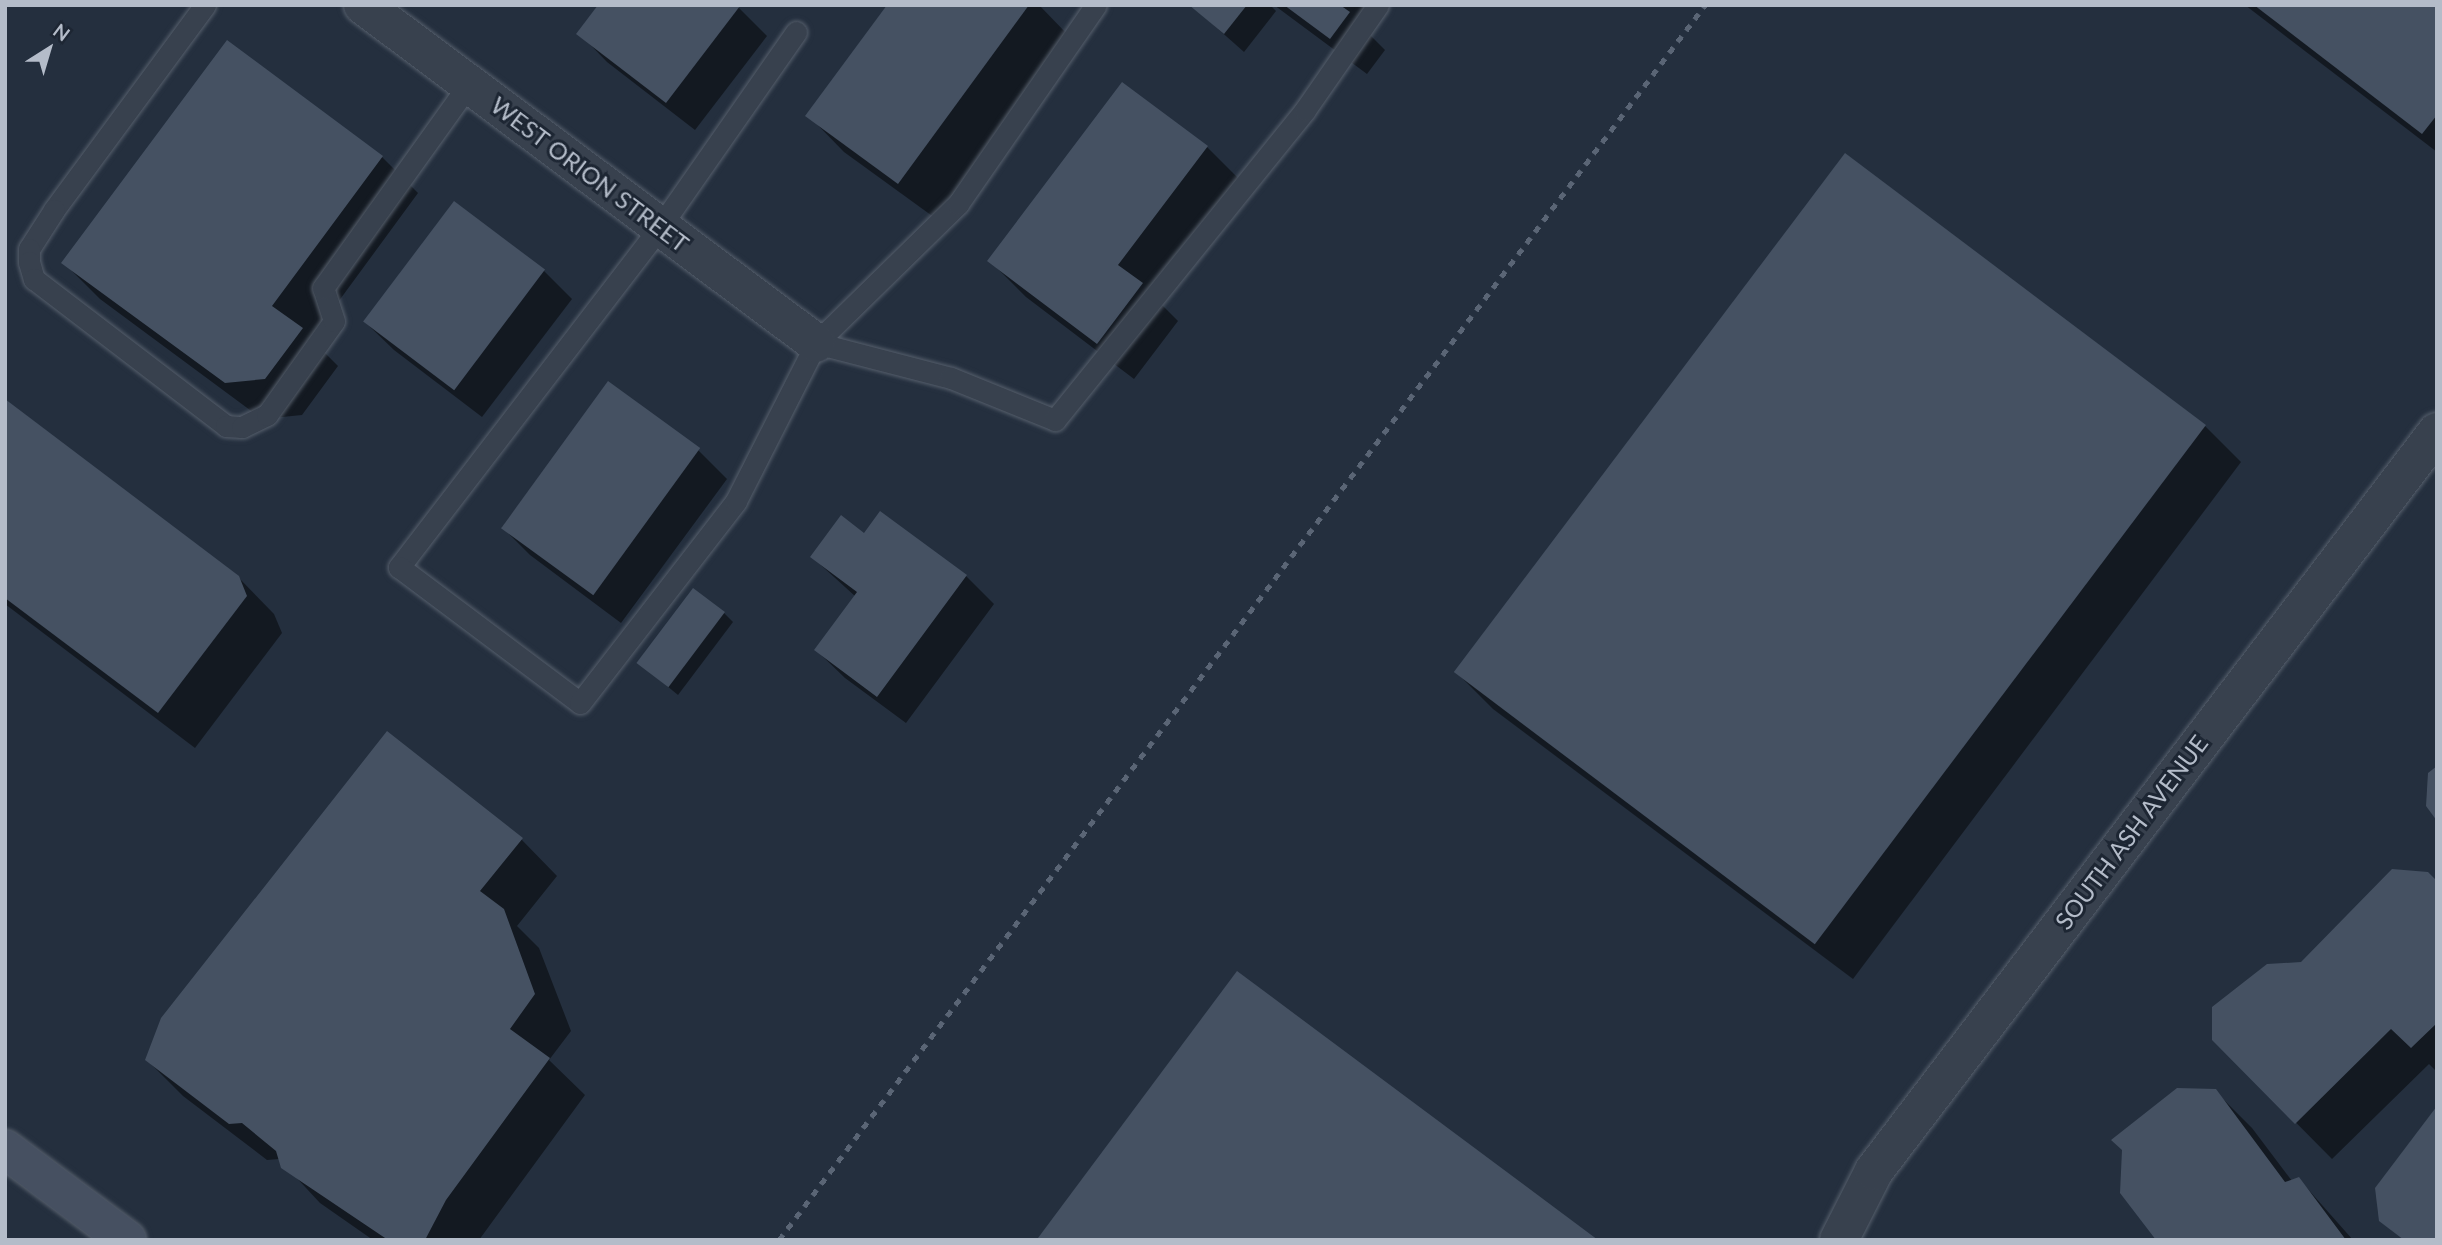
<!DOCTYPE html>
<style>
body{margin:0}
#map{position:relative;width:2442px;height:1245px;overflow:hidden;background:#242f3e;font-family:Lato,sans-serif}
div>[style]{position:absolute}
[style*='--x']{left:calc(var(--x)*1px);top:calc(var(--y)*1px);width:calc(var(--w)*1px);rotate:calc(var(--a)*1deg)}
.shadow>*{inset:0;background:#0007}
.building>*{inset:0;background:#455162;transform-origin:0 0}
.roads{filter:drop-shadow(0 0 2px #565f6c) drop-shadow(0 0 2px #565f6c)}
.service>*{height:21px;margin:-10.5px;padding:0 10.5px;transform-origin:10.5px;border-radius:10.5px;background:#38414e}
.minor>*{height:38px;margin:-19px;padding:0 19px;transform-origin:19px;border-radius:19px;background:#38414e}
.secondary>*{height:38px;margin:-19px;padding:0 19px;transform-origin:19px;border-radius:19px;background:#465061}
.rail>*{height:5px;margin-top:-2.5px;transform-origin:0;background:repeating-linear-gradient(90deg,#5a6575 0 7px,transparent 0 14px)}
span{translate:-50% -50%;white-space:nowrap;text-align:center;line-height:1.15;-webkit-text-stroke:6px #1d2633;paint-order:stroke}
.street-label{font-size:24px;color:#b4bcc9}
.frame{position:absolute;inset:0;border:7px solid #b4bcc9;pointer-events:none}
.north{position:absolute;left:14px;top:14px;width:70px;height:70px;-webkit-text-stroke:5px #1d2633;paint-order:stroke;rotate:37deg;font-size:19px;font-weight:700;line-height:28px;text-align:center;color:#b4bcc9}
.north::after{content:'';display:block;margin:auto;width:24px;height:32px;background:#b4bcc9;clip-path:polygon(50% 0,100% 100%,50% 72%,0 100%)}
</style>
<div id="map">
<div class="shadow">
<div style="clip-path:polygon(736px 5px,767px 36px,695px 130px,607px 62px,579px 33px)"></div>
<div style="clip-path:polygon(889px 5px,1039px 5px,1069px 36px,935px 218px,844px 152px,808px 115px)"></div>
<div style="clip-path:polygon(1191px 5px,1270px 5px,1276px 11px,1244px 52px)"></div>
<div style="clip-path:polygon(1274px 5px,1373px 5px,1359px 24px,1385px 50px,1367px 74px)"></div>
<div style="clip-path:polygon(2245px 5px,2437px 5px,2437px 152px)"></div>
<div style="clip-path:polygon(1207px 147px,1243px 183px,1156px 299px,1178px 321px,1134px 379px,1026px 297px,990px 261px)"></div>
<div style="clip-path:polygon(1846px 155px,2205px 426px,2241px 462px,1853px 979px,1493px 709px,1457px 673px)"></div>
<div style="clip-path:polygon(382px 157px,418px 193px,311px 339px,338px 366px,302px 415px,262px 419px,100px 299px,64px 263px)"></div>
<div style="clip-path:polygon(543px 270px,572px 299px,482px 417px,394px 350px,365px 322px)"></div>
<div style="clip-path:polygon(609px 383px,699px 451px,727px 479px,621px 623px,530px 555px,502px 527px)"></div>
<div style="clip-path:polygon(5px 401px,238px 577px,274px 614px,282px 633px,195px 748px,5px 604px)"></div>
<div style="clip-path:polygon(864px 535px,966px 576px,994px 604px,906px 723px,845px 678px,816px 650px,856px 597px,812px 557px)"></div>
<div style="clip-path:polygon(724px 613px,733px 622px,678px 695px,639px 663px)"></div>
<div style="clip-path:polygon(521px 839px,557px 876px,517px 926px,539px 948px,571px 1031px,549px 1060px,585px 1095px,479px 1240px,373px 1240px,320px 1203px,279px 1159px,267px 1160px,183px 1096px,147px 1060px)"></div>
<div style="clip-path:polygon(2437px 884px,2437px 1072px,2429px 1064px,2332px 1159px,2213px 1039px,2302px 964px)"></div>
<div style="clip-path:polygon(2215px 1091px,2252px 1128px,2292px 1181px,2299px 1179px,2353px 1240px,2158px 1240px)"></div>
<div style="clip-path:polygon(1040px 1237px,1595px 1240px,1043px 1240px)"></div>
</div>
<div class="building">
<div style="clip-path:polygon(598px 5px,739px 5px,740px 6px,666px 103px,576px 34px)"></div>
<div style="clip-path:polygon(887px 5px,1029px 5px,898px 184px,805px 116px)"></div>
<div style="clip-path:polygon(1189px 5px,1247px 5px,1224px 34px)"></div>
<div style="clip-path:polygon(1284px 5px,1340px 5px,1350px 12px,1330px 39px)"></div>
<div style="clip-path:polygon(2254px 5px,2437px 5px,2437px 115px,2422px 134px)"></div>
<div style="clip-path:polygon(227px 40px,383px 156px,272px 306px,303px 328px,265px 379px,225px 383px,61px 263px)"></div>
<div style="clip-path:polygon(1122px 82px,1208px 146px,1118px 265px,1143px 283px,1097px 344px,987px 261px)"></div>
<div style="left:1845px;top:153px;width:452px;height:650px;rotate:37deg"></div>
<div style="left:454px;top:201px;width:114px;height:151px;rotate:37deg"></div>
<div style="left:608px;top:381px;width:114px;height:182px;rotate:36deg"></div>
<div style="clip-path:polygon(5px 399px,239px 576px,247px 596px,158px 713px,5px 598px)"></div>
<div style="clip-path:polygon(880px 511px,967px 575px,877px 697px,814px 650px,857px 592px,810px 557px,841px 515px,864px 533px)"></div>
<div style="left:693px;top:588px;width:40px;height:94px;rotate:37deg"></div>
<div style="clip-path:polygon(387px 731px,523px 838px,480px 891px,504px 909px,535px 994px,510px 1029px,550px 1058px,446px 1200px,425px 1240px,388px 1240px,281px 1168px,276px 1151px,242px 1123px,229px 1124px,145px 1060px,161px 1018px)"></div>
<div style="clip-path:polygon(2437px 766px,2437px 821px,2426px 806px,2428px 773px)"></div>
<div style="clip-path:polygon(2392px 869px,2428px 872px,2437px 881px,2437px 1023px,2411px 1048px,2391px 1029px,2295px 1124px,2212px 1040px,2212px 1007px,2267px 964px,2301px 962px)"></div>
<div style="clip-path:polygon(1237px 971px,1598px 1240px,1038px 1238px)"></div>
<div style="clip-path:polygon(2177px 1088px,2216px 1089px,2285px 1182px,2299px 1177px,2346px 1240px,2156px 1240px,2120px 1193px,2122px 1150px,2111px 1140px)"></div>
<div style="clip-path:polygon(2437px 1106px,2437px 1240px,2404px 1240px,2379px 1221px,2375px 1188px)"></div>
</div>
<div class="roads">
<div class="service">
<div style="--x:205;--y:5;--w:255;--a:126.4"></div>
<div style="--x:54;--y:210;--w:46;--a:122.7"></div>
<div style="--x:29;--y:249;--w:13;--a:90"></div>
<div style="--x:29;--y:262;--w:18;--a:74"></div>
<div style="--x:34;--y:279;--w:242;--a:37.4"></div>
<div style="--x:226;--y:426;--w:16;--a:4"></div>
<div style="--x:242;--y:427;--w:28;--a:-26"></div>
<div style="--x:267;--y:415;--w:115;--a:-54.5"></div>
<div style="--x:334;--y:321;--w:35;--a:-108"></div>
<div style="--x:323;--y:288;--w:251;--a:-54.4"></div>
<div style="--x:796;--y:32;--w:238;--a:124.9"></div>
<div style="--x:660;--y:227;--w:429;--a:127.5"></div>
<div style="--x:399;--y:567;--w:226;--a:36.9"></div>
<div style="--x:580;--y:703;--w:255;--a:-52.3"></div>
<div style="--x:736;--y:501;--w:177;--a:-63.1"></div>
<div style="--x:816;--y:343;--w:199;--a:-44.4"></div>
<div style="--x:958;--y:204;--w:242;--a:-55.3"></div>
<div style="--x:816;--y:343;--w:139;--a:14.5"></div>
<div style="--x:951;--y:378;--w:112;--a:22"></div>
<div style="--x:1055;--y:420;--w:398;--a:-51.1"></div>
<div style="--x:1305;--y:110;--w:128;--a:-55.2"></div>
</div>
<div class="minor">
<div style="--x:363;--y:5;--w:565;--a:36.73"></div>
<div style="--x:1839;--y:1240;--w:77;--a:-63.1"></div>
<div style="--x:1874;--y:1171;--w:929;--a:-52.7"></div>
</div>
<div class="secondary">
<div style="--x:5;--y:1149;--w:152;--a:36.7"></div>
</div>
</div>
<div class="rail">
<div style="--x:779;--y:1240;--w:1544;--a:-53.14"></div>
</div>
<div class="street-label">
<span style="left:590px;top:174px;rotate:37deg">WEST ORION STREET</span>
<span style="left:2131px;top:832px;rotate:-53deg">SOUTH ASH AVENUE</span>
</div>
<div class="frame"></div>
<div class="north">N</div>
</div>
